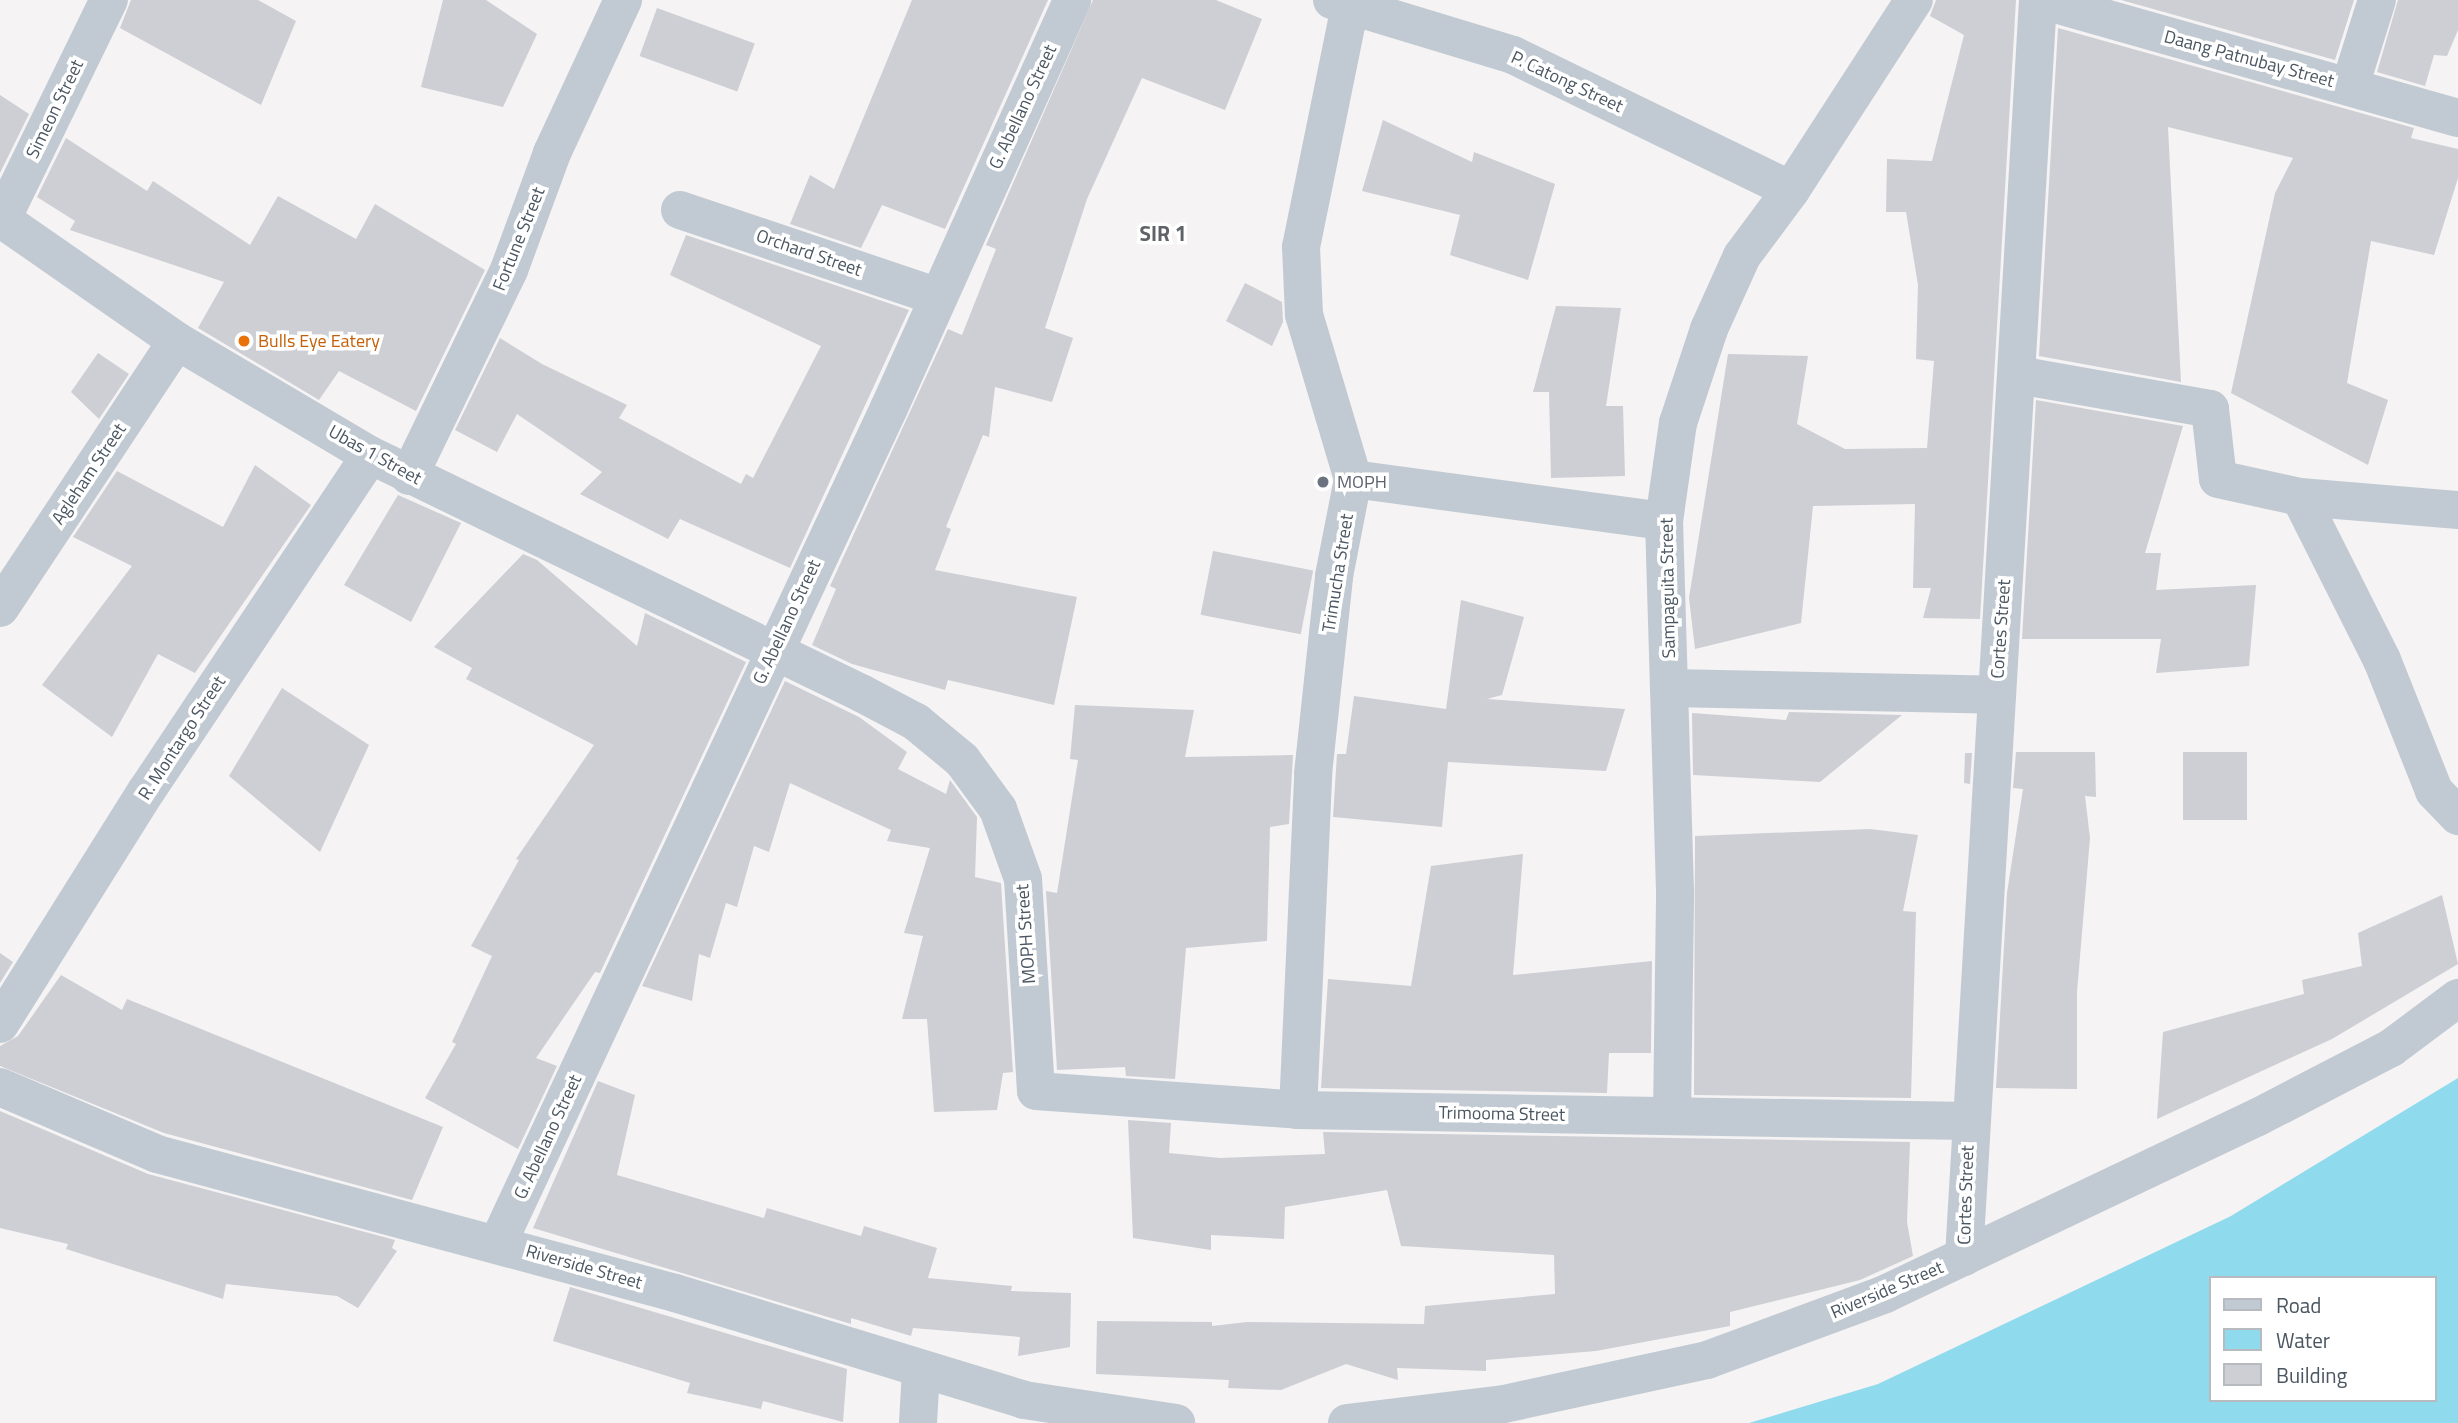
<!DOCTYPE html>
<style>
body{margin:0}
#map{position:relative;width:2458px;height:1423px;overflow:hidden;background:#f5f3f3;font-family:"Titillium Web",sans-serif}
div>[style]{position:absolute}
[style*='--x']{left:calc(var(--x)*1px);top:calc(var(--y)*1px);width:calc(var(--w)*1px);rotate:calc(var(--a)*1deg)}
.water>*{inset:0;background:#90daee}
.building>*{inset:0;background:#cdcfd5;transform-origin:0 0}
.minor>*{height:38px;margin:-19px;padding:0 19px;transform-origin:19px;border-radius:19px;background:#c1cad2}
.dots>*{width:19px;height:19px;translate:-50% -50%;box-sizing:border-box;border:4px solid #fff;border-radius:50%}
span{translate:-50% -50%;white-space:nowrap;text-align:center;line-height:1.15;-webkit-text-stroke:7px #fff;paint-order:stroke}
.street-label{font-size:18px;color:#4a5661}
.food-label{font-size:18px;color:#c56008}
.left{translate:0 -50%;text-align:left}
.worship-label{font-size:18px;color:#5b616d}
.quarter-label{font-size:21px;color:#5f6368;font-weight:700}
.legend{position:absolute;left:2209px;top:1276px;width:228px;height:126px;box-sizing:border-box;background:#fff;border:2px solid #b7bbc0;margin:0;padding:9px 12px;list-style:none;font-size:21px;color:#4a5661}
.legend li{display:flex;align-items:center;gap:14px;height:35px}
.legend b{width:35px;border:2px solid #b7bbc0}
</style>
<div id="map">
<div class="water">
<div style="clip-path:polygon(evenodd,2458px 1078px,2458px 1423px,1749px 1423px,1878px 1384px,2231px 1216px,2458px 1078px,2211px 1278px,2435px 1278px,2435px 1400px,2211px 1400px,2211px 1278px)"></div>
</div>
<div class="building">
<div style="clip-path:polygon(131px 0,258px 0,296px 21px,261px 105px,120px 28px)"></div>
<div style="clip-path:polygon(443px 0,486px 0,537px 34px,503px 107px,421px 87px)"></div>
<div style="clip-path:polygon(912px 0,1048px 0,945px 229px,882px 205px,861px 248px,790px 224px,810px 175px,834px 189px)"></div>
<div style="clip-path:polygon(1093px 0,1216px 0,1262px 19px,1225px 110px,1142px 78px,1087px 199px,1045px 328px,1073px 338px,1052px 402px,995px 387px,989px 437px,983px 435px,946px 527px,951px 529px,935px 570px,1077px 597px,1054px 705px,948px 680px,945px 690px,852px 664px,812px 645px,836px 589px,830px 586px,948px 329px,962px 335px,996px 249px,986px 245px)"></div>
<div style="clip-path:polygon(1936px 0,2016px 0,1980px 619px,1923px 618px,1931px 588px,1913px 588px,1915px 504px,1813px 506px,1801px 623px,1695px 649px,1689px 598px,1728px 354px,1808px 356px,1797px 424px,1845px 449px,1927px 448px,1934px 361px,1916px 359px,1918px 285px,1906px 212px,1886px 212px,1887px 159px,1932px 161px,1964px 35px,1930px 16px)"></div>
<div style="clip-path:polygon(2121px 0,2354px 0,2335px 60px)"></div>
<div style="clip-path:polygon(2398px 0,2458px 0,2458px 30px,2447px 56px,2434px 55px,2425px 86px,2377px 72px)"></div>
<div style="left:657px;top:8px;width:104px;height:51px;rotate:20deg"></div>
<div style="clip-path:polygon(2058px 28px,2414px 128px,2411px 138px,2458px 149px,2458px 178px,2434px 255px,2371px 241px,2347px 383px,2388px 400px,2368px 465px,2231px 393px,2275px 193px,2293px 158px,2168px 127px,2181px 382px,2039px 356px)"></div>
<div style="clip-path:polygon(0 95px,29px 114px,0 173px)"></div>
<div style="clip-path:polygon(1383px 120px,1472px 162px,1474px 152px,1555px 184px,1528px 280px,1450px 255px,1460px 215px,1362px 191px)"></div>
<div style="clip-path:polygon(66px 138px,147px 191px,153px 181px,250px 245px,278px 196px,356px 239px,375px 204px,485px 270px,416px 411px,339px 371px,319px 400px,198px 328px,224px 282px,70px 230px,75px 221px,37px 197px)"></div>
<div style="clip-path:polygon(686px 235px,909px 310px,790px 568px,680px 519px,668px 539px,580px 494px,602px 472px,517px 414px,497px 452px,455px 430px,500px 338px,542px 364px,627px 405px,619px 418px,741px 484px,746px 474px,753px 478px,821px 346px,670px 275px)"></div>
<div style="clip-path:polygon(1245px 283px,1282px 302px,1283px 322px,1272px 346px,1226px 321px)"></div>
<div style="clip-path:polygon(1556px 306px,1621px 308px,1606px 406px,1623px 406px,1625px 476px,1551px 478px,1549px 392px,1533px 392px)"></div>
<div style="clip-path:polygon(98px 353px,129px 374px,99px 419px,71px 392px)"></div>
<div style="clip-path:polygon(2036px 400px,2183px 426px,2145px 553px,2161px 553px,2156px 590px,2256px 585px,2249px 666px,2156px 673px,2161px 639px,2022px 639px)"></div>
<div style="clip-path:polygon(255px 465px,311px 505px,195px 673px,158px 654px,112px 737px,42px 685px,132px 566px,73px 537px,117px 471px,223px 527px)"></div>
<div style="clip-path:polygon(398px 495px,461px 523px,411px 622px,344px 585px)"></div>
<div style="left:1213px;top:551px;width:102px;height:65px;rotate:11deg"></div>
<div style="clip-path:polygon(523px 554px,537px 560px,637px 646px,645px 613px,746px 662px,600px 973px,595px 972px,536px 1058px,557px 1066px,518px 1149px,425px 1098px,456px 1044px,452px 1042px,492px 956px,471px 946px,519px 860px,516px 859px,594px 745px,466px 679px,472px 668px,434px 647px)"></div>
<div style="clip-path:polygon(1461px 600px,1524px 617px,1502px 695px,1487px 699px,1625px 709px,1606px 771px,1448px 762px,1442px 827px,1333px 817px,1337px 754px,1346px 754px,1354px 696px,1446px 709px)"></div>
<div style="clip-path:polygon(785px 681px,859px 717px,907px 752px,898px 769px,946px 794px,950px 780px,977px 817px,975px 877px,1001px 883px,1013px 1072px,1003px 1073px,997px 1110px,934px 1112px,927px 1019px,902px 1019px,923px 936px,904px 933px,930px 848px,887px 841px,891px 830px,790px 783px,769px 852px,754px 846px,737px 907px,726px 903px,710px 958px,699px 954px,692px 1001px,642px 986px)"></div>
<div style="clip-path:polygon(282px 688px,369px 745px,320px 852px,229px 776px)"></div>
<div style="clip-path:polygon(1075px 705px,1194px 710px,1185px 757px,1293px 755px,1289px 824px,1270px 827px,1267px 941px,1186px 948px,1175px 1079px,1126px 1076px,1125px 1067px,1057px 1070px,1046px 891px,1057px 893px,1078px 760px,1070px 759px)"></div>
<div style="clip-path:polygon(1789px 712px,1902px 715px,1820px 782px,1693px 775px,1692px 713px,1786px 720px)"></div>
<div style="clip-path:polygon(2016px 752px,2095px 752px,2096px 797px,2085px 796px,2090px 838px,2077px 992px,2077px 1089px,1996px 1088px,2007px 893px,2023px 789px,2013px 788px)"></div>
<div style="left:2183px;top:752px;width:64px;height:68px"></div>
<div style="clip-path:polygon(1965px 753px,1972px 753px,1970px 784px,1964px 783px)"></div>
<div style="clip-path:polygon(1870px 829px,1918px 835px,1903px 911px,1916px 912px,1911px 1098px,1694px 1095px,1695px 836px)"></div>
<div style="clip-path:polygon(1523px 854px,1513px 975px,1652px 961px,1651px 1053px,1609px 1053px,1607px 1093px,1321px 1088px,1328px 979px,1411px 986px,1431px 866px)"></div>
<div style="clip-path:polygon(2442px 895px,2458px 964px,2332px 1039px,2157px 1119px,2163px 1032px,2304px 994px,2302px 980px,2362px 966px,2358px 933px)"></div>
<div style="clip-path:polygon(0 953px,13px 962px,0 983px)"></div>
<div style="clip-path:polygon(61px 975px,122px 1010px,127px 999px,443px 1127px,412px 1200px,164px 1133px,0 1066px,0 1046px,18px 1036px)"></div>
<div style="clip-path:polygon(598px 1081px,635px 1095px,617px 1175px,764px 1218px,767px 1208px,861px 1236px,864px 1226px,937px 1248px,928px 1278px,1012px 1286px,1011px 1291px,1071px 1293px,1070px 1347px,1018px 1356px,1020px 1337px,913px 1328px,911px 1336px,851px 1318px,851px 1324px,533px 1228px)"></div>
<div style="clip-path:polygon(0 1111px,148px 1174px,395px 1240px,392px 1248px,397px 1251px,358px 1308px,337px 1296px,226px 1284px,223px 1299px,66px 1249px,68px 1244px,0 1228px)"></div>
<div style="clip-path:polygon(1128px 1120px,1171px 1123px,1169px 1153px,1220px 1158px,1325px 1154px,1323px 1132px,1910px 1142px,1907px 1222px,1913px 1256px,1860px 1280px,1730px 1312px,1730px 1326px,1596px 1351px,1486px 1360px,1486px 1371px,1397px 1368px,1398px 1380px,1346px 1364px,1281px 1390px,1228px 1388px,1229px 1380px,1096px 1374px,1097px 1321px,1212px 1322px,1212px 1326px,1247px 1322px,1424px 1324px,1425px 1306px,1555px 1294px,1554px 1255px,1401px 1246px,1387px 1190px,1285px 1207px,1284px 1239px,1211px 1235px,1211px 1250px,1133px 1238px)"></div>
<div style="clip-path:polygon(570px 1287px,847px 1369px,843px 1422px,763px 1401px,761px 1409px,687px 1393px,690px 1383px,553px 1341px)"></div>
</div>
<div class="minor">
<div style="--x:1332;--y:0;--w:189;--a:16.9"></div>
<div style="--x:1513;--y:55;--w:309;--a:25.9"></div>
<div style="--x:2041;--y:0;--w:433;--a:15.8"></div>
<div style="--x:2350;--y:86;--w:90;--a:-72.6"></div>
<div style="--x:680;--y:210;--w:272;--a:18.6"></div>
<div style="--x:0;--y:218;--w:216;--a:34.8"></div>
<div style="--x:177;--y:341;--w:224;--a:30.6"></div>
<div style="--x:370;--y:455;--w:548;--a:25.86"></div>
<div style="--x:863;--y:694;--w:60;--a:27.8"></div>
<div style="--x:916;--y:722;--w:60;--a:39.6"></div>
<div style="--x:962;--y:760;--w:61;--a:53.7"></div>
<div style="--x:998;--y:809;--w:74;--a:70.3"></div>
<div style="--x:1023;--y:879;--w:212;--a:86.5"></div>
<div style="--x:1036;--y:1091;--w:263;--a:4.1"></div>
<div style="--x:1298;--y:1110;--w:671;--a:0.94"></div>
<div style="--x:2;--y:219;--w:244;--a:-64"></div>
<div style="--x:2018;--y:375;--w:195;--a:10"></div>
<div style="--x:2210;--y:409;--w:70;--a:83.5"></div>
<div style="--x:2218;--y:479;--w:84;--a:12.4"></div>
<div style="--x:2300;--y:497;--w:182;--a:63.3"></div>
<div style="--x:2382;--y:660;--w:141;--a:68.3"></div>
<div style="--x:2434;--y:791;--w:35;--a:46"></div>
<div style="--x:409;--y:476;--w:229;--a:-64.1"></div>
<div style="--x:509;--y:270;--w:125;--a:-69.8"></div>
<div style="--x:552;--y:153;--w:169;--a:-65.1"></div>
<div style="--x:1353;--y:479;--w:314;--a:7.7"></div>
<div style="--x:2300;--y:497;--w:159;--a:4.7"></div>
<div style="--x:0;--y:608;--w:320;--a:-56.5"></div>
<div style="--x:1670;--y:688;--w:327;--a:1.2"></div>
<div style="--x:0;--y:1024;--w:276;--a:-57.9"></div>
<div style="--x:147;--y:790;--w:402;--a:-56.3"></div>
<div style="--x:0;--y:1087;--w:171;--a:23.1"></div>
<div style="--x:157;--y:1154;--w:536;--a:15.02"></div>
<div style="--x:675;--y:1293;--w:365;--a:17"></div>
<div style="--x:1024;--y:1400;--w:154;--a:8.6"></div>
<div style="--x:1298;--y:1110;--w:336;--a:-87.4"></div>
<div style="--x:1313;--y:774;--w:199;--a:-83.9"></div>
<div style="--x:1334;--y:576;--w:99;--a:-78.9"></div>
<div style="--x:1353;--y:479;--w:171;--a:-106.6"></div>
<div style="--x:1304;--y:315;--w:68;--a:-92.5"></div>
<div style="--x:1301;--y:247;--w:246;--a:-78.5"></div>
<div style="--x:1672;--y:1115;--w:224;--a:-89.2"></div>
<div style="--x:1675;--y:891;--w:370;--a:-91.7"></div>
<div style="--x:1664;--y:521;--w:99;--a:-81.9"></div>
<div style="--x:1678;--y:423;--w:99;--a:-71.7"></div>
<div style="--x:1709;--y:329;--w:80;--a:-65.7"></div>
<div style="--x:1742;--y:256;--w:82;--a:-53.4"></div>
<div style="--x:1791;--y:190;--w:226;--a:-57.1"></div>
<div style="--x:498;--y:1243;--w:922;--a:-64.91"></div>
<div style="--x:889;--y:408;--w:447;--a:-65.8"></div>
<div style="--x:1964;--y:1257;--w:1259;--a:-86.63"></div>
<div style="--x:918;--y:1423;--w:53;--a:-86.8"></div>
<div style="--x:1347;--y:1423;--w:158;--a:-6.9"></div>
<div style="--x:1504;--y:1404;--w:208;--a:-12.2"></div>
<div style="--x:1707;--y:1360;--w:190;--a:-20.3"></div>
<div style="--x:1885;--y:1294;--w:413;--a:-25.4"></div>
<div style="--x:2258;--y:1117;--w:150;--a:-27.4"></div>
<div style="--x:2391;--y:1048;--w:84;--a:-36.7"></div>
</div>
<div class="dots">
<div style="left:244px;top:341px;background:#e8710a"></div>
<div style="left:1323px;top:482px;background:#6b7280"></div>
</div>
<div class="street-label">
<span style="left:2249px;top:59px;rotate:15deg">Daang Patnubay Street</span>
<span style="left:1567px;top:82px;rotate:25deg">P. Catong Street</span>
<span style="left:1023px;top:107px;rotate:-65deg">G. Abellano Street</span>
<span style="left:55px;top:109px;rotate:-64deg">Simeon Street</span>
<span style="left:519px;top:239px;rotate:-68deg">Fortune Street</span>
<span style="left:809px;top:253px;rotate:19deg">Orchard Street</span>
<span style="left:375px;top:455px;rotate:29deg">Ubas 1 Street</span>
<span style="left:89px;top:474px;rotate:-56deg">Agleham Street</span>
<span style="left:1338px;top:573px;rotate:-81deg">Trimucha Street</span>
<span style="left:1668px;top:588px;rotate:-91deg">Sampaguita Street</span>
<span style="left:787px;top:622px;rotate:-65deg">G. Abellano Street</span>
<span style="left:2001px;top:629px;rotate:-86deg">Cortes Street</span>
<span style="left:182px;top:738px;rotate:-57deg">R. Montargo Street</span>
<span style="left:1026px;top:934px;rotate:-94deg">MOPH Street</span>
<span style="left:1502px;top:1114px;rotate:1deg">Trimooma Street</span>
<span style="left:548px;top:1137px;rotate:-65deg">G. Abellano Street</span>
<span style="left:1966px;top:1195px;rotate:-88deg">Cortes Street</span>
<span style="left:584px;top:1267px;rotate:16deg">Riverside Street</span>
<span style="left:1887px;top:1290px;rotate:-23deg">Riverside Street</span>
</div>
<div class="food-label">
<span class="left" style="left:258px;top:341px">Bulls Eye Eatery</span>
</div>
<div class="worship-label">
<span class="left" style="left:1337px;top:482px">MOPH</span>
</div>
<div class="quarter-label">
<span style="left:1163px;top:233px">SIR 1</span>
</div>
<ul class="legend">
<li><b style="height:9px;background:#c1cad2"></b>Road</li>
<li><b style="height:19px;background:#90daee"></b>Water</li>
<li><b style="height:19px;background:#cdcfd5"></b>Building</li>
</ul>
</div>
